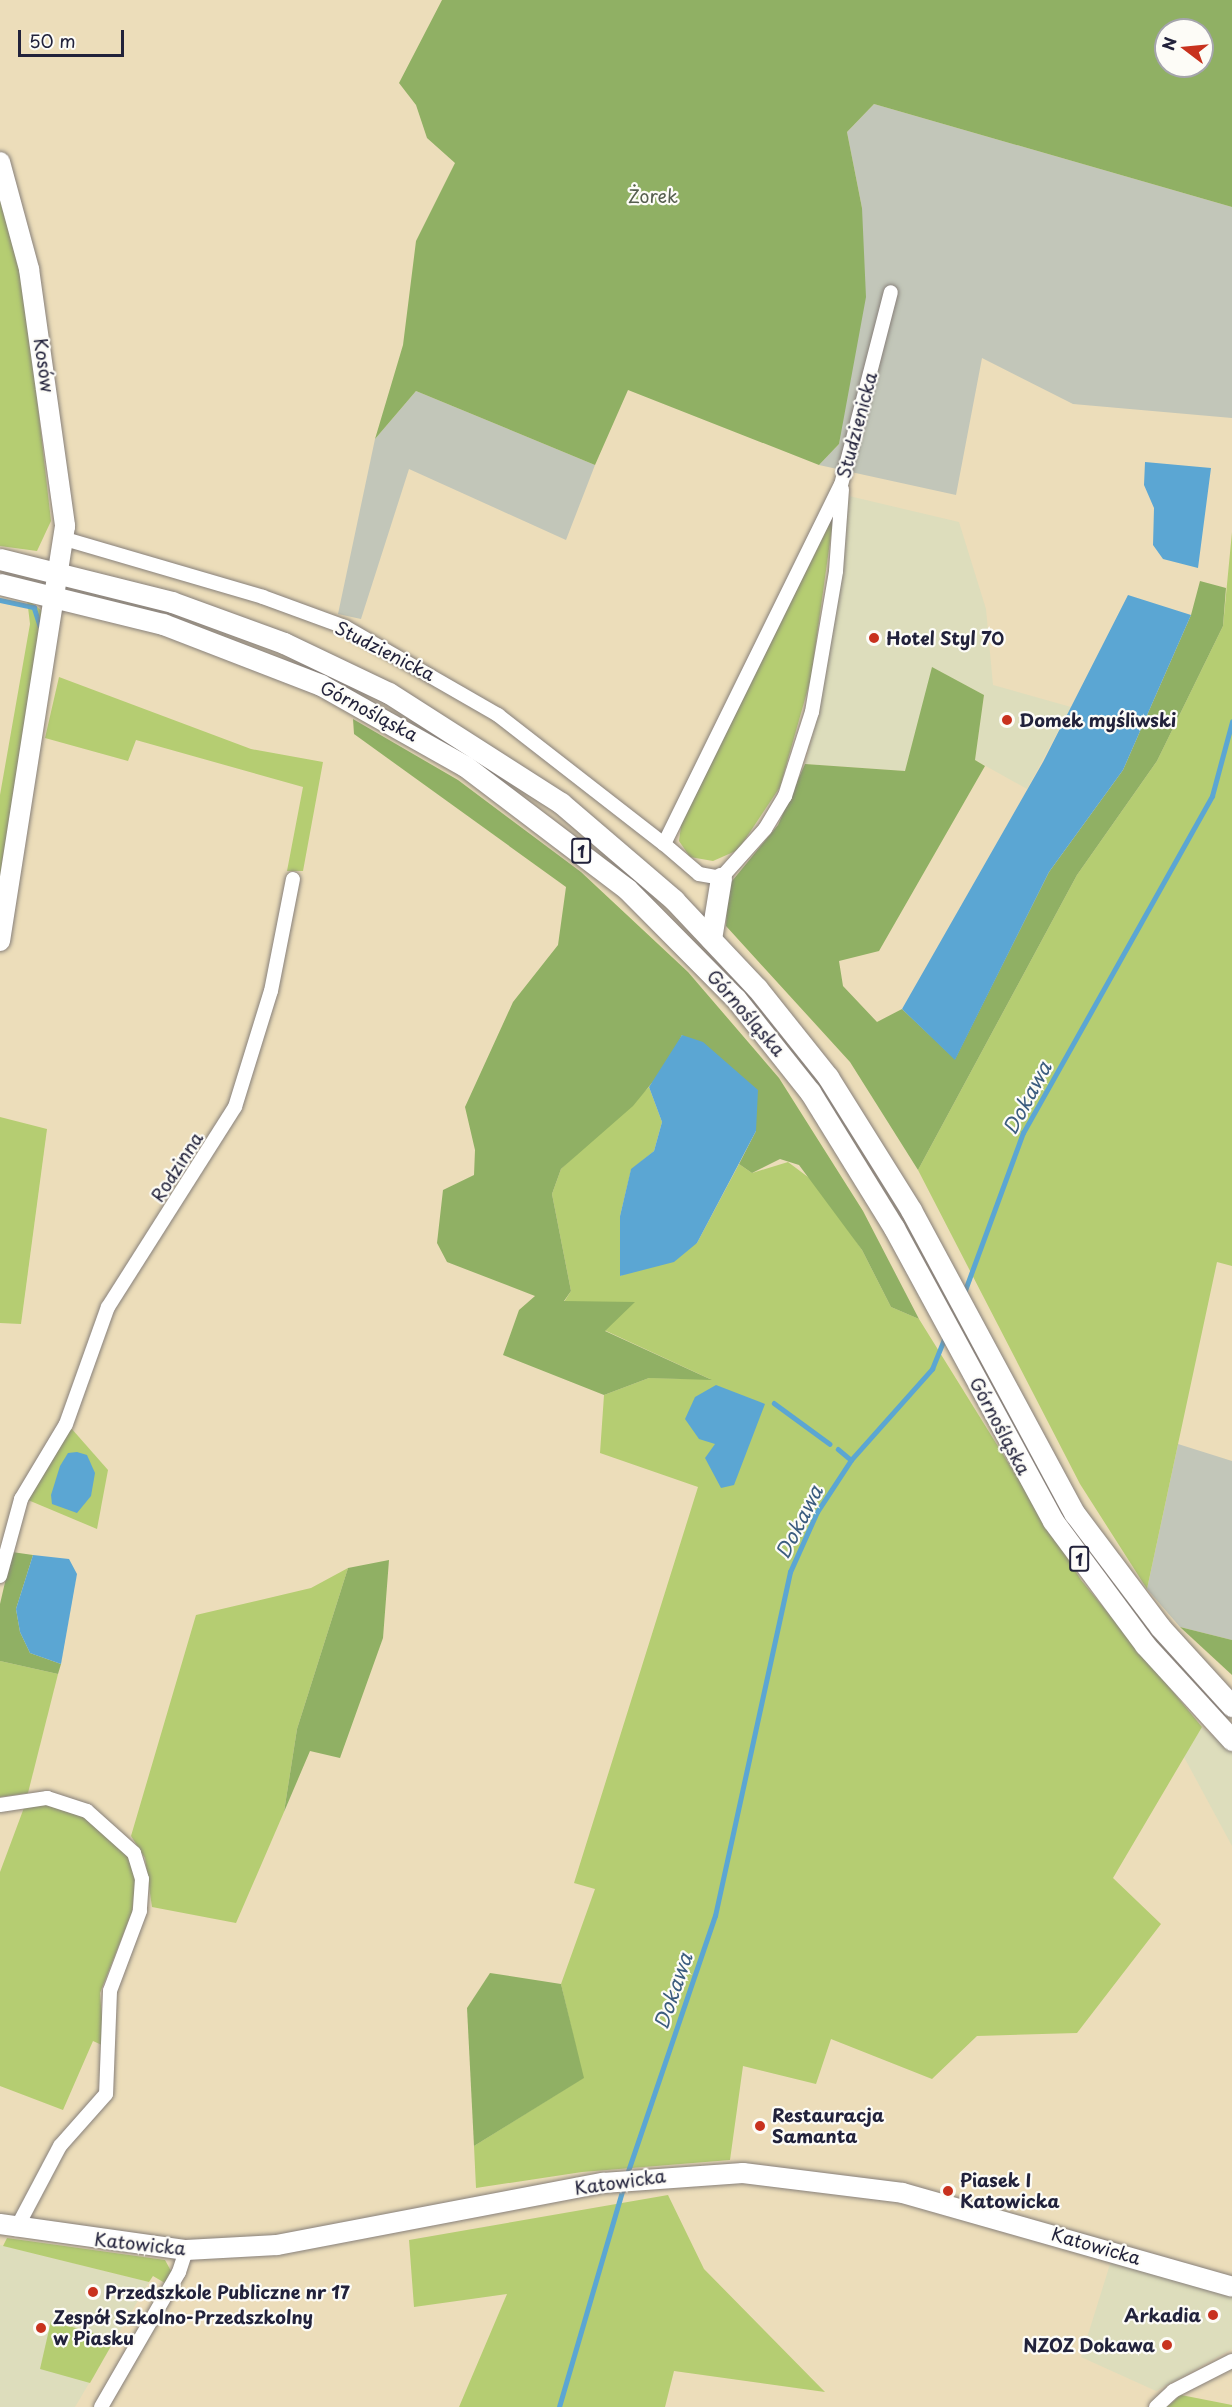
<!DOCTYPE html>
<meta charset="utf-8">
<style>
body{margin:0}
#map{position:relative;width:1232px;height:2407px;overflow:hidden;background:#ecddba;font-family:"Playpen Sans",sans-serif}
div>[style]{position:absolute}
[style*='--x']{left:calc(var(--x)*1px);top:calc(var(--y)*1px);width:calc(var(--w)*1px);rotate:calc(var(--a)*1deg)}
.built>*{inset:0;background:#ddddbc}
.industrial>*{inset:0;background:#c2c6b9}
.green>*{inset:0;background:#b5cd72}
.forest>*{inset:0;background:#90b064}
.water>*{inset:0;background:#5ba6d3}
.stream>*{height:4.5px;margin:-2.25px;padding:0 2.25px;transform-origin:2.25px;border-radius:2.25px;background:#5ba6d3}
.roads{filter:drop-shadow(0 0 2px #87807a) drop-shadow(0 0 2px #87807a)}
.street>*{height:14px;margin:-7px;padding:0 7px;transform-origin:7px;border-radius:7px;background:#fff}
.secondary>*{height:20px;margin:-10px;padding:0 10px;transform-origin:10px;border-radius:10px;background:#fff}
.primary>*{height:21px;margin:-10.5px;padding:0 10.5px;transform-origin:10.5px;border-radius:10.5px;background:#fff}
.dots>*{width:16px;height:16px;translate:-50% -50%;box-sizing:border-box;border:3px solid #fdfcf7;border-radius:50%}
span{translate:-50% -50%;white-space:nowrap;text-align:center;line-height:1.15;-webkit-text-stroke:4.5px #fdfcf7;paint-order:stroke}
.shield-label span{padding:2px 4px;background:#fdfcf7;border:2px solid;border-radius:4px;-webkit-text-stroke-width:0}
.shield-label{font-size:16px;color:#22223b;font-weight:700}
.park-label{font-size:18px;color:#555e4e}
.street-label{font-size:18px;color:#22223b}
.poi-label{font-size:18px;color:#22223b;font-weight:700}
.left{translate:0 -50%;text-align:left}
.right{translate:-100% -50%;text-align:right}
.water-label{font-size:20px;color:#3c5d7f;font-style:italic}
.north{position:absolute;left:1154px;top:18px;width:60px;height:60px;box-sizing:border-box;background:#fdfcf7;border:2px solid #a5a5ac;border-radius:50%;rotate:286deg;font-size:16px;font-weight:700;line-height:24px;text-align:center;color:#22223b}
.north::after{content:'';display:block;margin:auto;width:21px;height:27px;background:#c8321e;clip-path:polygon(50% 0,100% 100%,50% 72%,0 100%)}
.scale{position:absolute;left:18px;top:30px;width:106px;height:27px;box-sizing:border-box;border:3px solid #22223b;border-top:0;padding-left:8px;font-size:18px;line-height:21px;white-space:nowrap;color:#22223b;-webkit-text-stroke:4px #fdfcf7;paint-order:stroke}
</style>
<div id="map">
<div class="built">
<div style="clip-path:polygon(849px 496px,959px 522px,986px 609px,993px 685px,1071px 707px,1027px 789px,975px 760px,984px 695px,933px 668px,905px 771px,805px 764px,817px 719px)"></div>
<div style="clip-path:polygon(1202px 1727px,1232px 1752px,1232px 1846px,1184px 1757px)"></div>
<div style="clip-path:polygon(0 2245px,149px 2282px,75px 2407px,0 2407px)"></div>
<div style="clip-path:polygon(1111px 2261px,1232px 2297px,1232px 2349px,1156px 2391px,1081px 2357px)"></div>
</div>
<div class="industrial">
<div style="clip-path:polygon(874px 104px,1232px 207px,1232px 418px,1073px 404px,982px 358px,956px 495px,819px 465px,839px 444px,862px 208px,847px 132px)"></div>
<div style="clip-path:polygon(416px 391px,595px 465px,566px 540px,409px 469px,361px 619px,338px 614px,375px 439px)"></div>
<div style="clip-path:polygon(1178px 1444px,1232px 1461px,1232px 1640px,1180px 1627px,1147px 1589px)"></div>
</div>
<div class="green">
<div style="clip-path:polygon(0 178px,17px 222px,51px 521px,37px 551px,0 546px)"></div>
<div style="clip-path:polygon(834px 513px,811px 678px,780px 787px,738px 850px,713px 861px,690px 857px,679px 841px,682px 819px)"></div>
<div style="clip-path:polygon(1232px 532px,1232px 1266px,1217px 1262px,1147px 1589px,1080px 1484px,918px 1170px,1077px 875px,1157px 761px,1223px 626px)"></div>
<div style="clip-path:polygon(27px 599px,42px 611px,0 901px,0 795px,30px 624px)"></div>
<div style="clip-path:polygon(59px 677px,251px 749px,323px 762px,303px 871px,287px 871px,303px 787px,136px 740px,128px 761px,45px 738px)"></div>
<div style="clip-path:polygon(649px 1087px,662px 1122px,654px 1151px,631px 1170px,620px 1216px,620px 1276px,697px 1243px,739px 1164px,752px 1173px,788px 1162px,816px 1183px,862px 1250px,891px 1307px,919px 1319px,1081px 1580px,1202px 1727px,1113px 1878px,1161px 1924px,1077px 2033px,977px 2036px,932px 2079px,831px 2039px,816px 2084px,743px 2066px,730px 2160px,582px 2172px,476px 2188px,474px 2146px,583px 2078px,561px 1984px,595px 1889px,574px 1883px,698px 1487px,600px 1453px,604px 1395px,649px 1378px,710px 1379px,604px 1330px,634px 1302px,564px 1302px,571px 1291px,552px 1194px,561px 1169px)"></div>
<div style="clip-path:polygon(0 1117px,47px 1129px,21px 1324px,0 1323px)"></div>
<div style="clip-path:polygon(71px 1428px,108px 1470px,97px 1529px,28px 1500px)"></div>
<div style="clip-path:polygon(348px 1568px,297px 1729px,284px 1812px,236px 1923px,152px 1907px,145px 1858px,131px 1836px,196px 1615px,311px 1588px)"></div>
<div style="clip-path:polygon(0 1661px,58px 1674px,28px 1793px,0 1797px)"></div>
<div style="clip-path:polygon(49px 1802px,82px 1815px,126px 1854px,136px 1876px,132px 1912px,100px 1993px,104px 2046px,93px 2041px,63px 2110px,0 2086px,0 1872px,25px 1805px)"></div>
<div style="clip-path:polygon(668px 2195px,704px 2269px,825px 2392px,674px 2371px,665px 2407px,459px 2407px,507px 2294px,414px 2307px,409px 2240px)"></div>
<div style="clip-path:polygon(7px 2238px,165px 2260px,171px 2271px,165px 2283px,153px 2276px,149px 2282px,3px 2246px)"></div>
<div style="clip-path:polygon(51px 2321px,115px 2339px,90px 2383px,40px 2369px)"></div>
<div style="clip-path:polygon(1181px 2395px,1232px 2405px,1232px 2407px,1167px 2407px)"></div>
</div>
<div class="forest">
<div style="clip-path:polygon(evenodd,442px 0,1232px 0,1232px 207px,874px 104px,847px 132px,862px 208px,866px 297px,839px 444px,819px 465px,628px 390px,595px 465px,416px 391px,375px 439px,403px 345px,416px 241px,455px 163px,427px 138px,416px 105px,399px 83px,442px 0,1166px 30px,1202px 30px,1202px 66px,1166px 66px,1166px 30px)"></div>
<div style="clip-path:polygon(1200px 581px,1226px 588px,1223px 626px,1157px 761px,1077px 875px,918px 1170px,850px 1062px,726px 926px,728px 886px,778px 825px,805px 764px,905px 771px,932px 667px,984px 695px,975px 760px,985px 766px,879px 951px,839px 961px,843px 986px,877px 1022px,902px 1009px,955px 1059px,1049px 872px,1123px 770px,1191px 615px)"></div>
<div style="clip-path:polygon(353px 719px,458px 780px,581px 872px,688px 972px,779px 1078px,863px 1211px,919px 1319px,891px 1307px,862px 1250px,799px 1165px,780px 1159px,752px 1173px,739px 1164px,756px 1131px,682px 1035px,669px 1062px,633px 1106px,561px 1169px,552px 1194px,571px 1291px,564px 1301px,635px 1302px,605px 1331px,712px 1380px,649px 1378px,604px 1395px,503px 1355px,519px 1310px,535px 1296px,447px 1262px,437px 1243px,443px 1190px,474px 1175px,475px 1150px,465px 1107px,513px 1002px,558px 945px,566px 887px,354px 734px)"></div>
<div style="clip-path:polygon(12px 1552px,33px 1555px,16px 1609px,20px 1632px,30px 1653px,61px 1664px,58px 1674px,0 1661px,0 1604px)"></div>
<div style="clip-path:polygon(389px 1560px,383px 1638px,340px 1758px,310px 1751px,284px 1812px,297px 1729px,348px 1568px)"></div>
<div style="clip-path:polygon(1180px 1627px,1232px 1640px,1232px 1675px)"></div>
<div style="clip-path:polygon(490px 1973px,561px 1984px,584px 2078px,474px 2146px,467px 2008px)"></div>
</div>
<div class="water">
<div style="clip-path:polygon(1145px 462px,1211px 468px,1198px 568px,1163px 559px,1153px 545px,1154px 508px,1144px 485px)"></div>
<div style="clip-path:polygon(1128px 595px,1191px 615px,1123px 770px,1049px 872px,955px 1060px,902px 1009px,1043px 762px)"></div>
<div style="clip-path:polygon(682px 1035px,703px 1042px,758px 1090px,756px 1131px,697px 1243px,674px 1262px,620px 1276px,620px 1216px,631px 1169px,654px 1151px,662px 1122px,649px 1087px)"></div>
<div style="clip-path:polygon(716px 1385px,765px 1404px,734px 1485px,721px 1488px,705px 1458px,715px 1444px,699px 1439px,685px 1419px,695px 1397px)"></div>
<div style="clip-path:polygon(77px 1452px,87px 1455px,95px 1473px,91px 1496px,77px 1513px,52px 1504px,51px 1495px,60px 1466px,68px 1453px)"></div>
<div style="clip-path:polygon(33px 1555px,69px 1559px,77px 1574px,61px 1664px,30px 1653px,20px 1632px,16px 1609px)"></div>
</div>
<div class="stream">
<div style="--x:0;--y:600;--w:35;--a:12"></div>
<div style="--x:34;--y:607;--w:19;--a:72"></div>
<div style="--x:964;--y:1293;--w:171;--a:-69.8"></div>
<div style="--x:1023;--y:1133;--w:386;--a:-60.7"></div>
<div style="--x:1212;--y:796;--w:77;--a:-74.9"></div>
<div style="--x:774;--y:1403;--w:69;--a:36.2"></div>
<div style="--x:838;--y:1449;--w:17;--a:40"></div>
<div style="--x:626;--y:2177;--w:276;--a:-71.2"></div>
<div style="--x:715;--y:1916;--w:352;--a:-77.7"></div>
<div style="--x:790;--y:1572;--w:66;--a:-65.8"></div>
<div style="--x:817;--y:1512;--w:62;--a:-56.8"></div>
<div style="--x:851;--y:1460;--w:122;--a:-48.3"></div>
<div style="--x:932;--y:1369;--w:35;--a:-68"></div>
<div style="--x:559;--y:2407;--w:228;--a:-73.7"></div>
</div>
<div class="roads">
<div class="street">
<div style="--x:65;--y:539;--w:206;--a:16.3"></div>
<div style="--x:263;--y:597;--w:87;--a:20.1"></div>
<div style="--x:345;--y:627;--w:177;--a:29.9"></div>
<div style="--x:498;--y:715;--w:210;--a:37.9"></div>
<div style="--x:664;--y:844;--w:400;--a:-63.8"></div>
<div style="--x:841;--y:485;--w:199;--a:-75.5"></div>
<div style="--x:664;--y:844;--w:46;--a:40.6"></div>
<div style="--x:699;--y:874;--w:22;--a:10"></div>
<div style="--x:721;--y:878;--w:66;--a:-48.1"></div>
<div style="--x:765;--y:829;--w:39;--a:-59"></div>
<div style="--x:785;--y:796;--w:88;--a:-72.2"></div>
<div style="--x:812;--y:712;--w:143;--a:-80.3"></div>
<div style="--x:836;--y:571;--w:82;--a:-85.8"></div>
<div style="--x:0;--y:1576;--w:80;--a:-74.7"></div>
<div style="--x:21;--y:1499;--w:87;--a:-59"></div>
<div style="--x:66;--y:1424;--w:124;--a:-70.3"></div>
<div style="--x:108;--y:1307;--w:237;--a:-57.6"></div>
<div style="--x:235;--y:1107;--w:121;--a:-72.8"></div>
<div style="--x:271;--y:991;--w:114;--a:-78.9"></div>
<div style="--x:0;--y:1805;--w:48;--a:-8.5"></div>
<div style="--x:47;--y:1798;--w:42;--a:18"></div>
<div style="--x:87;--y:1811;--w:63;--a:41.8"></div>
<div style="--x:134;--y:1853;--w:27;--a:73"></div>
<div style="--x:142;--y:1879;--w:32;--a:94"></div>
<div style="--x:140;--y:1911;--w:85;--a:110.6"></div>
<div style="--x:110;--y:1991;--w:103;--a:92.2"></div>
<div style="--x:106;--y:2094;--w:69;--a:131.5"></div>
<div style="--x:60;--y:2146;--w:94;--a:117.9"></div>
<div style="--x:101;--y:2407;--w:156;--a:-60"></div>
<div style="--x:179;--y:2272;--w:23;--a:-72"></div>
<div style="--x:1156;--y:2407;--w:23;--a:-43"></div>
<div style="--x:1173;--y:2391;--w:66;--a:-27"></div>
</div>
<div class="secondary">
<div style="--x:0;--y:162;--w:111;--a:74.8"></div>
<div style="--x:29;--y:269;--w:260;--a:82"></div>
<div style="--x:65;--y:526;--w:420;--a:98.9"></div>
<div style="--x:0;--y:2224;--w:188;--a:8"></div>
<div style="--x:186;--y:2250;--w:91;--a:-3.1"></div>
<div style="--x:277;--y:2245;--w:332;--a:-10.8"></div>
<div style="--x:603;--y:2183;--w:140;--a:-4.1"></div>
<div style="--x:743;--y:2173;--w:161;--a:7.1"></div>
<div style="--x:903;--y:2193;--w:342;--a:15.9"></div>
</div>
<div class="primary">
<div style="--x:0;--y:559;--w:177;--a:14"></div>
<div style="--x:172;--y:602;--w:119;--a:20.1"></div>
<div style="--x:284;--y:643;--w:116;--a:25.5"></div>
<div style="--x:389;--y:693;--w:204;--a:32.6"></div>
<div style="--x:561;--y:803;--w:149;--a:40.6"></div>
<div style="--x:674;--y:900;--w:121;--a:46.7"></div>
<div style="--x:757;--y:988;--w:114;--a:51.4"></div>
<div style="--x:828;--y:1077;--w:157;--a:58"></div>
<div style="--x:911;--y:1210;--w:345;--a:61.7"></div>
<div style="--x:1075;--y:1514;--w:141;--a:53"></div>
<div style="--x:1160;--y:1627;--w:107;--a:47.7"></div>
<div style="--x:0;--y:584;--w:168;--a:13.8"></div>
<div style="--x:163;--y:624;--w:169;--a:21.1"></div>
<div style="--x:321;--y:685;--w:165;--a:29.4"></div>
<div style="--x:465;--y:766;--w:203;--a:37.2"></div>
<div style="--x:627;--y:889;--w:155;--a:45.3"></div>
<div style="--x:736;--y:999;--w:119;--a:51.5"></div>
<div style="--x:810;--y:1092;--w:160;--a:58.3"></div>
<div style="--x:894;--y:1228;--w:333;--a:61.5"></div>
<div style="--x:1053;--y:1521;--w:154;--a:53.4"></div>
<div style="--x:1145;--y:1645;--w:129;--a:47.5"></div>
<div style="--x:711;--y:939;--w:62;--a:-80.7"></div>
</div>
</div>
<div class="dots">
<div style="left:874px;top:638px;background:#c8321e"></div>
<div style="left:1007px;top:720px;background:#c8321e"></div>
<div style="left:760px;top:2126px;background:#c8321e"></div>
<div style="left:948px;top:2191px;background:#c8321e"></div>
<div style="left:93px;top:2292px;background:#c8321e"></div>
<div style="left:1213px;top:2315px;background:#c8321e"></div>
<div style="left:41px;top:2328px;background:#c8321e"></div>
<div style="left:1167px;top:2345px;background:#c8321e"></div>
</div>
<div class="shield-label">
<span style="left:581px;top:851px">1</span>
<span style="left:1079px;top:1559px">1</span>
</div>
<div class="park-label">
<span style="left:653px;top:196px">Żorek</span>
</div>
<div class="street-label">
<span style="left:44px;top:365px;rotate:82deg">Kosów</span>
<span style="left:857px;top:425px;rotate:-75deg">Studzienicka</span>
<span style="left:385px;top:651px;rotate:27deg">Studzienicka</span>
<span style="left:369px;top:711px;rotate:28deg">Górnośląska</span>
<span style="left:746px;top:1013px;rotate:49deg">Górnośląska</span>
<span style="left:177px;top:1167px;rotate:-57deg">Rodzinna</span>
<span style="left:1000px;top:1426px;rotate:62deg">Górnośląska</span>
<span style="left:620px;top:2182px;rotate:-8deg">Katowicka</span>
<span style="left:140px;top:2244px;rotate:6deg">Katowicka</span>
<span style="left:1096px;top:2246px;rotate:16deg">Katowicka</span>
</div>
<div class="poi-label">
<span class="left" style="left:886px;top:638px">Hotel Styl 70</span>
<span class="left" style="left:1019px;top:720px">Domek myśliwski</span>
<span class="left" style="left:772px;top:2126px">Restauracja<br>Samanta</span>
<span class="left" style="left:960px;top:2191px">Piasek I<br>Katowicka</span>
<span class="left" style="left:105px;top:2292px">Przedszkole Publiczne nr 17</span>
<span class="right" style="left:1201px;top:2315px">Arkadia</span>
<span class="left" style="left:53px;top:2328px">Zespół Szkolno-Przedszkolny<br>w Piasku</span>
<span class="right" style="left:1155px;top:2345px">NZOZ Dokawa</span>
</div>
<div class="water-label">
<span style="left:1027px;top:1098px;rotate:-62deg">Dokawa</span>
<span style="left:799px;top:1522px;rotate:-63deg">Dokawa</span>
<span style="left:673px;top:1991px;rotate:-71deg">Dokawa</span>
</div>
<div class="north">N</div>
<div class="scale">50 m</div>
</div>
